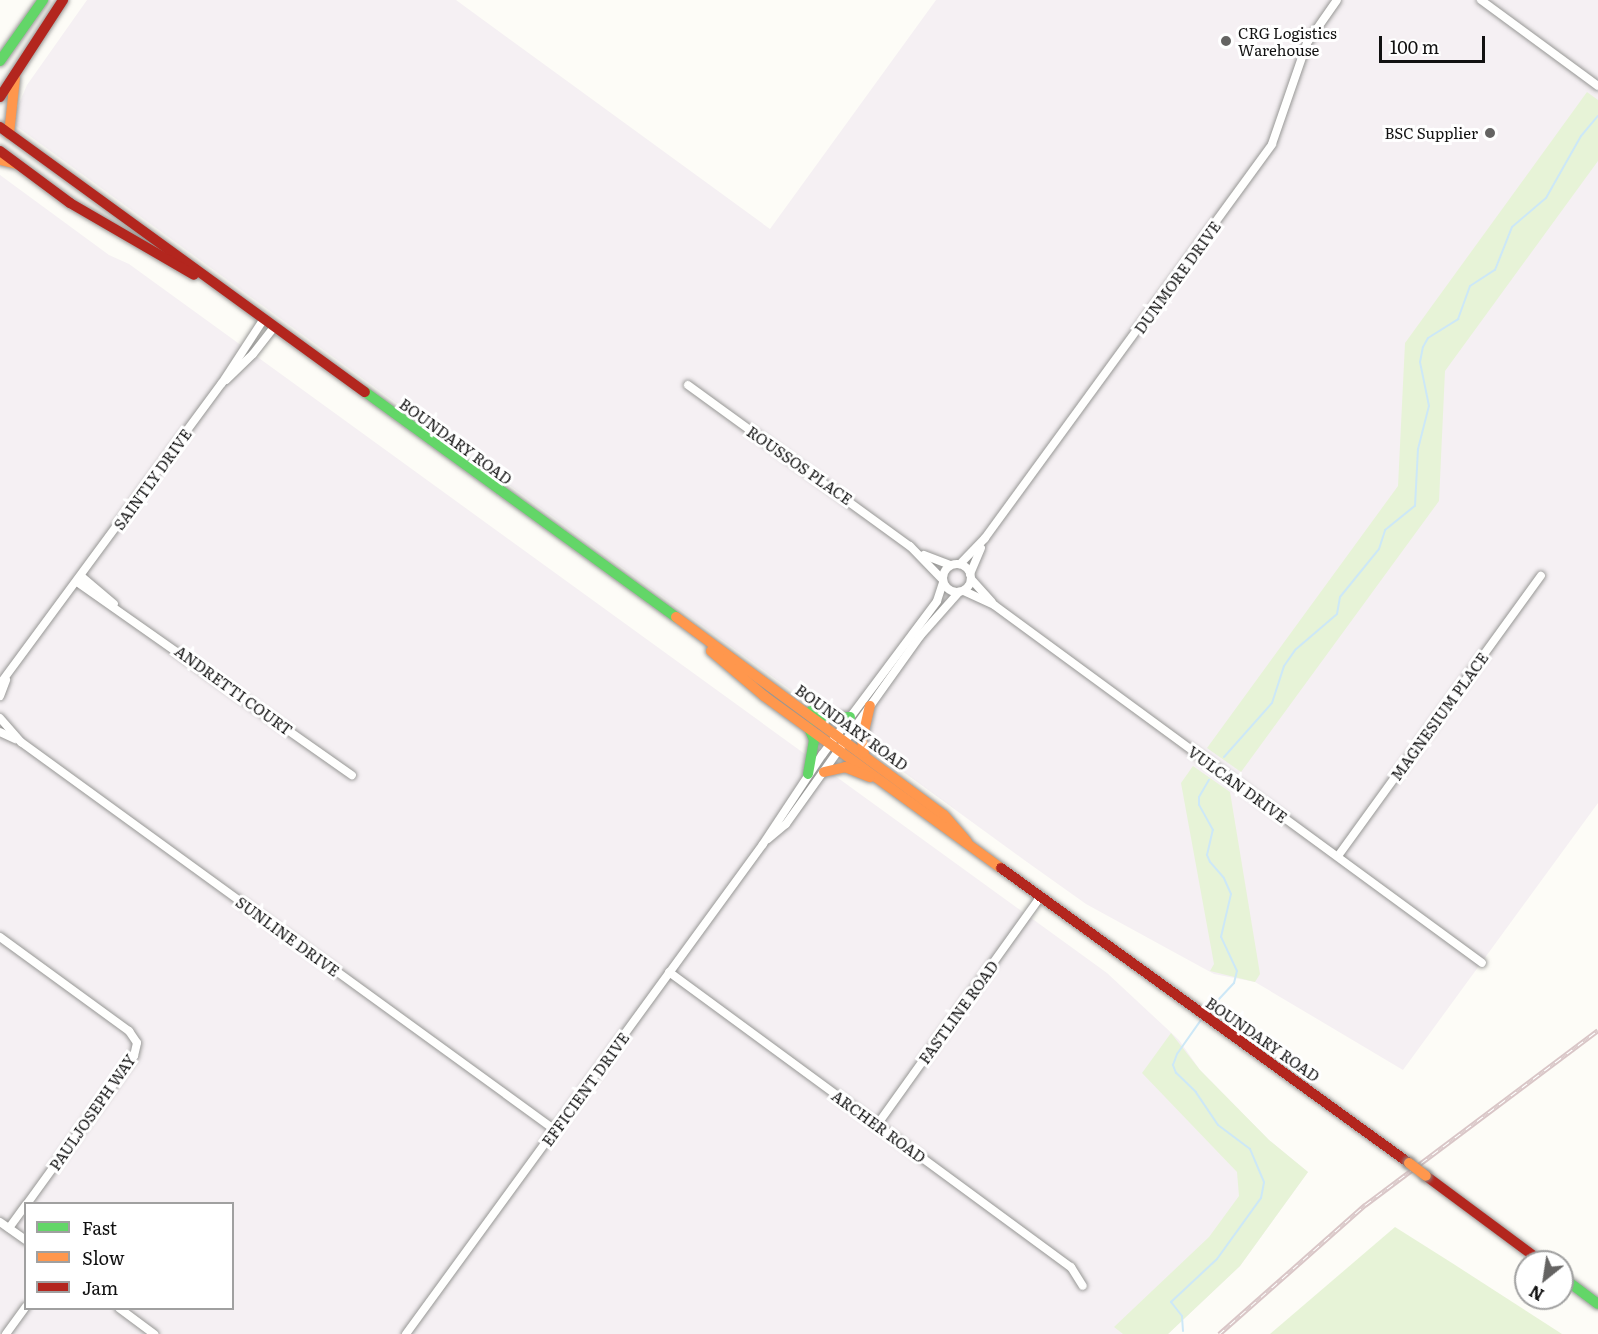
<!DOCTYPE html>
<style>
body{margin:0}
#map{position:relative;width:1598px;height:1334px;overflow:hidden;background:#fdfcf7;font-family:Literata,serif}
div>[style]{position:absolute}
[style*='--x']{left:calc(var(--x)*1px);top:calc(var(--y)*1px);width:calc(var(--w)*1px);rotate:calc(var(--a)*1deg)}
.industrial>*{inset:0;background:#f5f0f3}
.green>*{inset:0;background:#e7f3d7}
.stream>*{height:2px;margin:-1px;padding:0 1px;transform-origin:1px;border-radius:1px;background:#cde8f7}
.roads{filter:drop-shadow(0 0 2px #979795) drop-shadow(0 0 2px #979795)}
.street>*{height:8px;margin:-4px;padding:0 4px;transform-origin:4px;border-radius:4px;background:#fffffe}
.street>.ring{margin:-4px;padding:0;box-sizing:content-box;background:none;border:8px solid #fffffe;border-radius:50%}
.fast>*{height:10px;margin:-5px;padding:0 5px;transform-origin:5px;border-radius:5px;background:#63d668}
.slow>*{height:10px;margin:-5px;padding:0 5px;transform-origin:5px;border-radius:5px;background:#ff974d}
.jam>*{height:10px;margin:-5px;padding:0 5px;transform-origin:5px;border-radius:5px;background:#b3261e}
.rail>*{height:4.5px;margin-top:-2.25px;transform-origin:0;background:repeating-linear-gradient(90deg,#fff 0 7px,#d9c6c7 0 14px);box-sizing:border-box;border-block:2px solid #d9c6c7}
.bridges{filter:drop-shadow(0 0 2px #8e8d8b) drop-shadow(0 0 2px #8e8d8b)}
.slow-bridge>*{height:10px;margin:-5px;padding:0 5px;transform-origin:5px;border-radius:5px;background:#ff974d}
.dots>*{width:16px;height:16px;translate:-50% -50%;box-sizing:border-box;border:3px solid #fff;border-radius:50%}
span{translate:-50% -50%;white-space:nowrap;text-align:center;line-height:1.15;-webkit-text-stroke:6px #fff;paint-order:stroke}
.poi-label{font-size:15px;color:#111}
.left{translate:0 -50%;text-align:left}
.right{translate:-100% -50%;text-align:right}
.street-label{font-size:15px;color:#111}
.legend{position:absolute;left:24px;top:1202px;width:210px;height:108px;box-sizing:border-box;background:#fff;border:2px solid #a0a0a0;margin:0;padding:8px 10px;list-style:none;font-size:18px;color:#111}
.legend li{display:flex;align-items:center;gap:12px;height:30px}
.legend b{width:30px;border:2px solid #a0a0a0}
.north{position:absolute;left:1514px;top:1250px;width:60px;height:60px;box-sizing:border-box;background:#fff;border:2px solid #a0a0a0;border-radius:50%;rotate:210deg;font-size:16px;font-weight:700;line-height:24px;text-align:center;color:#111}
.north::after{content:'';display:block;margin:auto;width:21px;height:27px;background:#646362;clip-path:polygon(50% 0,100% 100%,50% 72%,0 100%)}
.scale{position:absolute;left:1379px;top:36px;width:106px;height:27px;box-sizing:border-box;border:3px solid #111;border-top:0;padding-left:8px;font-size:18px;line-height:21px;white-space:nowrap;color:#111;-webkit-text-stroke:4px #fff;paint-order:stroke}
</style>
<div id="map">
<div class="industrial">
<div style="clip-path:polygon(87px 0,456px 0,770px 229px,936px 0,1598px 0,1598px 803px,1403px 1070px,1255px 982px,1214px 974px,1086px 904px,1027px 862px,16px 126px,16px 111px,27px 85px)"></div>
<div style="clip-path:polygon(evenodd,0 175px,109px 255px,129px 264px,1107px 973px,1179px 1040px,1200px 1070px,1269px 1140px,1308px 1172px,1240px 1266px,1168px 1334px,0 1334px,0 175px,26px 1204px,232px 1204px,232px 1308px,26px 1308px,26px 1204px)"></div>
</div>
<div class="green">
<div style="clip-path:polygon(1587px 92px,1598px 100px,1598px 161px,1445px 371px,1439px 501px,1241px 772px,1207px 748px,1398px 486px,1405px 343px)"></div>
<div style="clip-path:polygon(1193px 766px,1230px 792px,1260px 974px,1255px 982px,1210px 971px,1214px 964px,1181px 783px)"></div>
<div style="clip-path:polygon(1171px 1033px,1200px 1070px,1269px 1140px,1308px 1172px,1240px 1266px,1168px 1334px,1123px 1334px,1114px 1327px,1209px 1237px,1239px 1196px,1237px 1172px,1142px 1073px)"></div>
<div style="clip-path:polygon(1395px 1227px,1452px 1263px,1562px 1334px,1270px 1334px)"></div>
</div>
<div class="stream">
<div style="--x:1224;--y:757;--w:72;--a:-48.4"></div>
<div style="--x:1272;--y:703;--w:39;--a:-72"></div>
<div style="--x:1284;--y:666;--w:19;--a:-55"></div>
<div style="--x:1295;--y:650;--w:55;--a:-40.6"></div>
<div style="--x:1337;--y:614;--w:17;--a:-80"></div>
<div style="--x:1340;--y:597;--w:62;--a:-50.9"></div>
<div style="--x:1379;--y:549;--w:20;--a:-72"></div>
<div style="--x:1385;--y:530;--w:38;--a:-39"></div>
<div style="--x:1415;--y:506;--w:57;--a:-87"></div>
<div style="--x:1418;--y:449;--w:44;--a:-75.7"></div>
<div style="--x:1429;--y:406;--w:45;--a:-101.6"></div>
<div style="--x:1420;--y:362;--w:15;--a:-79"></div>
<div style="--x:1423;--y:347;--w:10;--a:-61"></div>
<div style="--x:1428;--y:338;--w:36;--a:-32"></div>
<div style="--x:1458;--y:319;--w:35;--a:-70"></div>
<div style="--x:1470;--y:286;--w:30;--a:-33"></div>
<div style="--x:1495;--y:270;--w:46;--a:-68.4"></div>
<div style="--x:1512;--y:227;--w:45;--a:-40.5"></div>
<div style="--x:1546;--y:198;--w:71;--a:-60.6"></div>
<div style="--x:1581;--y:136;--w:26;--a:-50"></div>
<div style="--x:1206;--y:1013;--w:41;--a:-47"></div>
<div style="--x:1234;--y:983;--w:12;--a:-76"></div>
<div style="--x:1237;--y:971;--w:38;--a:-115"></div>
<div style="--x:1221;--y:937;--w:44;--a:-76.9"></div>
<div style="--x:1231;--y:894;--w:17;--a:-114"></div>
<div style="--x:1224;--y:878;--w:21;--a:-131"></div>
<div style="--x:1210;--y:862;--w:8;--a:-113"></div>
<div style="--x:1207;--y:855;--w:26;--a:-77"></div>
<div style="--x:1213;--y:830;--w:29;--a:-119"></div>
<div style="--x:1199;--y:805;--w:8;--a:-90"></div>
<div style="--x:1199;--y:797;--w:20;--a:-60"></div>
<div style="--x:1183;--y:1331;--w:15;--a:-94"></div>
<div style="--x:1182;--y:1316;--w:18;--a:-128"></div>
<div style="--x:1171;--y:1302;--w:63;--a:-43.1"></div>
<div style="--x:1217;--y:1259;--w:75;--a:-54.2"></div>
<div style="--x:1261;--y:1198;--w:16;--a:-79"></div>
<div style="--x:1264;--y:1182;--w:36;--a:-113"></div>
<div style="--x:1250;--y:1149;--w:40;--a:-143"></div>
<div style="--x:1218;--y:1125;--w:40;--a:-124"></div>
<div style="--x:1196;--y:1092;--w:28;--a:-136"></div>
<div style="--x:1176;--y:1073;--w:9;--a:-111"></div>
<div style="--x:1173;--y:1065;--w:12;--a:-70"></div>
<div style="--x:1177;--y:1054;--w:42;--a:-54.8"></div>
</div>
<div class="roads">
<div class="street">
<div style="--x:1481;--y:0;--w:145;--a:36.3"></div>
<div style="--x:226;--y:380;--w:37;--a:-44"></div>
<div style="--x:253;--y:354;--w:33;--a:-52"></div>
<div style="--x:688;--y:385;--w:274;--a:36"></div>
<div style="--x:910;--y:546;--w:47;--a:45.9"></div>
<div style="--x:924;--y:555;--w:28;--a:21"></div>
<div class="ring" style="left:943px;top:564px;width:20px;height:20px"></div>
<div style="--x:960;--y:564;--w:36;--a:-46"></div>
<div style="--x:985;--y:538;--w:487;--a:-53.9"></div>
<div style="--x:1272;--y:144;--w:107;--a:-70.9"></div>
<div style="--x:1307;--y:43;--w:52;--a:-55.1"></div>
<div style="--x:970;--y:574;--w:28;--a:-67"></div>
<div style="--x:81;--y:576;--w:43;--a:40.3"></div>
<div style="--x:971;--y:579;--w:31;--a:48"></div>
<div style="--x:77;--y:582;--w:336;--a:35.1"></div>
<div style="--x:964;--y:591;--w:33;--a:25"></div>
<div style="--x:994;--y:605;--w:605;--a:36.26"></div>
<div style="--x:0;--y:684;--w:374;--a:-53.6"></div>
<div style="--x:222;--y:383;--w:75;--a:-56.9"></div>
<div style="--x:0;--y:696;--w:17;--a:-69"></div>
<div style="--x:0;--y:718;--w:32;--a:49"></div>
<div style="--x:21;--y:742;--w:660;--a:36"></div>
<div style="--x:0;--y:732;--w:17;--a:25"></div>
<div style="--x:768;--y:839;--w:23;--a:-40"></div>
<div style="--x:786;--y:824;--w:231;--a:-54.5"></div>
<div style="--x:920;--y:636;--w:59;--a:-48.4"></div>
<div style="--x:1338;--y:856;--w:346;--a:-54.1"></div>
<div style="--x:0;--y:937;--w:160;--a:36.1"></div>
<div style="--x:129;--y:1031;--w:14;--a:56"></div>
<div style="--x:137;--y:1043;--w:13;--a:103"></div>
<div style="--x:134;--y:1056;--w:183;--a:125.9"></div>
<div style="--x:669;--y:972;--w:499;--a:36.3"></div>
<div style="--x:1071;--y:1267;--w:22;--a:58"></div>
<div style="--x:877;--y:1125;--w:278;--a:-54.4"></div>
<div style="--x:0;--y:1222;--w:32;--a:35"></div>
<div style="--x:9;--y:1228;--w:29;--a:-54"></div>
<div style="--x:119;--y:1308;--w:44;--a:36.6"></div>
<div style="--x:6;--y:1334;--w:34;--a:-54"></div>
<div style="--x:406;--y:1334;--w:606;--a:-53.92"></div>
<div style="--x:763;--y:844;--w:107;--a:-56.5"></div>
<div style="--x:822;--y:755;--w:192;--a:-53.2"></div>
<div style="--x:937;--y:601;--w:20;--a:-72"></div>
</div>
<div class="fast">
<div style="--x:0;--y:61;--w:75;--a:-54.8"></div>
<div style="--x:365;--y:392;--w:384;--a:35.9"></div>
<div style="--x:811;--y:711;--w:22;--a:18"></div>
<div style="--x:832;--y:718;--w:18;--a:-3"></div>
<div style="--x:808;--y:774;--w:35;--a:-80"></div>
<div style="--x:814;--y:740;--w:13;--a:-113"></div>
<div style="--x:1562;--y:1277;--w:45;--a:36.9"></div>
</div>
<div class="slow">
<div style="--x:9;--y:134;--w:56;--a:-83.9"></div>
<div style="--x:0;--y:160;--w:17;--a:13"></div>
<div style="--x:676;--y:617;--w:333;--a:36.5"></div>
<div style="--x:944;--y:815;--w:35;--a:49"></div>
<div style="--x:711;--y:651;--w:70;--a:40.3"></div>
<div style="--x:764;--y:696;--w:293;--a:36"></div>
<div style="--x:864;--y:753;--w:13;--a:-99"></div>
<div style="--x:862;--y:740;--w:35;--a:-77"></div>
<div style="--x:824;--y:772;--w:22;--a:-13"></div>
<div style="--x:845;--y:767;--w:27;--a:22"></div>
</div>
<div class="jam">
<div style="--x:0;--y:97;--w:116;--a:-57"></div>
<div style="--x:0;--y:127;--w:451;--a:36"></div>
<div style="--x:0;--y:151;--w:87;--a:36.6"></div>
<div style="--x:70;--y:203;--w:143;--a:30.1"></div>
<div style="--x:1001;--y:868;--w:503;--a:35.87"></div>
<div style="--x:1426;--y:1176;--w:144;--a:36.6"></div>
</div>
</div>
<div class="rail">
<div style="--x:1219;--y:1334;--w:195;--a:-41.5"></div>
<div style="--x:1365;--y:1205;--w:291;--a:-36.9"></div>
</div>
<div class="bridges">
<div class="slow-bridge">
<div style="--x:1409;--y:1163;--w:21;--a:37"></div>
</div>
</div>
<div class="dots">
<div style="left:1226px;top:41px;background:#646362"></div>
<div style="left:1490px;top:133px;background:#646362"></div>
</div>
<div class="poi-label">
<span class="left" style="left:1238px;top:41px">CRG Logistics<br>Warehouse</span>
<span class="right" style="left:1478px;top:133px">BSC Supplier</span>
</div>
<div class="street-label">
<span style="left:1177px;top:277px;rotate:-54deg">DUNMORE DRIVE</span>
<span style="left:456px;top:441px;rotate:36deg">BOUNDARY ROAD</span>
<span style="left:800px;top:465px;rotate:35deg">ROUSSOS PLACE</span>
<span style="left:152px;top:479px;rotate:-54deg">SAINTLY DRIVE</span>
<span style="left:234px;top:690px;rotate:36deg">ANDRETTI COURT</span>
<span style="left:1439px;top:716px;rotate:-54deg">MAGNESIUM PLACE</span>
<span style="left:852px;top:727px;rotate:36deg">BOUNDARY ROAD</span>
<span style="left:1238px;top:784px;rotate:36deg">VULCAN DRIVE</span>
<span style="left:288px;top:936px;rotate:36deg">SUNLINE DRIVE</span>
<span style="left:958px;top:1012px;rotate:-54deg">FASTLINE ROAD</span>
<span style="left:1263px;top:1039px;rotate:35deg">BOUNDARY ROAD</span>
<span style="left:585px;top:1089px;rotate:-54deg">EFFICIENT DRIVE</span>
<span style="left:92px;top:1112px;rotate:-55deg">PAULJOSEPH WAY</span>
<span style="left:879px;top:1126px;rotate:36deg">ARCHER ROAD</span>
</div>
<ul class="legend">
<li><b style="height:8px;background:#63d668"></b>Fast</li>
<li><b style="height:8px;background:#ff974d"></b>Slow</li>
<li><b style="height:8px;background:#b3261e"></b>Jam</li>
</ul>
<div class="north">N</div>
<div class="scale">100 m</div>
</div>
